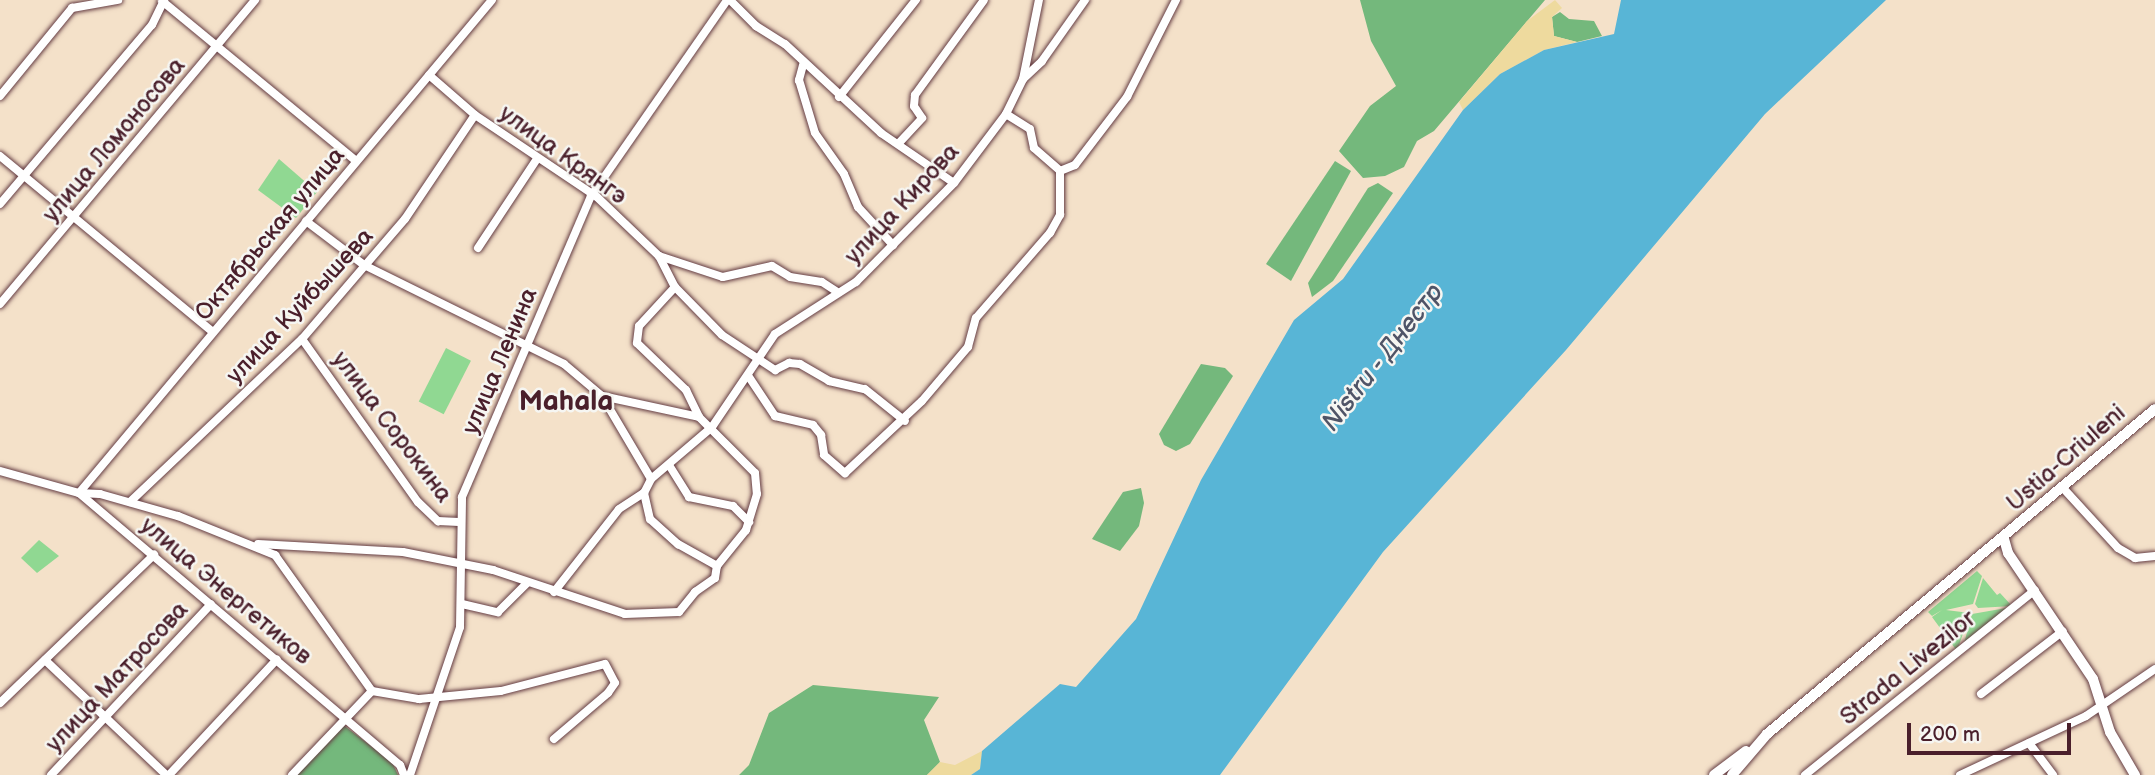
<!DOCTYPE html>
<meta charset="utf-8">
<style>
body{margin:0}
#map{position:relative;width:2155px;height:775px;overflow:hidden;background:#f4e1c9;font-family:"Balsamiq Sans",sans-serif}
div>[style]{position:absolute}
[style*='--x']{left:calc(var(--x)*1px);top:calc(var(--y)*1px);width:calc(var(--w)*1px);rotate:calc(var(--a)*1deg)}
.green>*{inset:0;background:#90d892;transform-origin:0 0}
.forest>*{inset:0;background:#74b87c}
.sand>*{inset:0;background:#eeda9e}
.water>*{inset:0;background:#58b5d6}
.roads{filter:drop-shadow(0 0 2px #643c43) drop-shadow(0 0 2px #643c43)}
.minor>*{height:8px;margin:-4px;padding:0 4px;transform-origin:4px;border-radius:4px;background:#fff}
.major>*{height:10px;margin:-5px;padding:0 5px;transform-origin:5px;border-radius:5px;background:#fff}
span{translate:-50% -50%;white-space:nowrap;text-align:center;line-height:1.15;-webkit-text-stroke:5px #f6f6f2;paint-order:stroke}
.street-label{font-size:24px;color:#4a1f2b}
.water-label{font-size:26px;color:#4f5467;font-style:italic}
.quarter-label{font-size:28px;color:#4a1f2b;font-weight:700}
.scale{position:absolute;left:1907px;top:723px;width:164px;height:32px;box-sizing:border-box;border:4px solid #4a1f2b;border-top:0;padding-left:9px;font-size:21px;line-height:24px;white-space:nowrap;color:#4a1f2b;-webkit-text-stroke:5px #f6f6f2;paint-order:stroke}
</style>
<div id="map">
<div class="green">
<div style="clip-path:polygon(279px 159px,317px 192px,296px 218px,258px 190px)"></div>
<div style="left:446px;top:348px;width:28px;height:60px;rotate:27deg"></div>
<div style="clip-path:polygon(39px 540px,59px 556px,37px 573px,21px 558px)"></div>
<div style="clip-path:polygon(1977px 571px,1982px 576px,1973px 604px,1946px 610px,1970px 613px,1957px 651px,1932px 617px,1942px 610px,1932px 616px,1928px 612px)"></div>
<div style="clip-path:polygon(1983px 578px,1997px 595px,2000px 593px,2012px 606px,1978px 608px,1975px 604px)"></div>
<div style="clip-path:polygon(2012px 607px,1963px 647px,1972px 614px)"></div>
</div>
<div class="forest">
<div style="clip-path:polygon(1360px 0,1545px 0,1434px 131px,1417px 141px,1404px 167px,1385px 176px,1363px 178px,1339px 151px,1370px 106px,1396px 86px,1371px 41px)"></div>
<div style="clip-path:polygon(1560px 12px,1569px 19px,1594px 21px,1602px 36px,1577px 42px,1554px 36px,1552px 17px)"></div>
<div style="clip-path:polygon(1335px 161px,1351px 171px,1291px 281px,1266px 264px)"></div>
<div style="clip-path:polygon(1378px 183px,1393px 193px,1333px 281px,1312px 297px,1308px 283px,1368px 188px)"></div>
<div style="clip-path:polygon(1201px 364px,1225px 368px,1233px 376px,1190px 444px,1176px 451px,1164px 445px,1159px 434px)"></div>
<div style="clip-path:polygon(1141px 488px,1144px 503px,1139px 526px,1120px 551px,1092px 539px,1123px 492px)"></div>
<div style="clip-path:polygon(813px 685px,939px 697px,924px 720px,940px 762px,927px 775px,739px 775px,749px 765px,769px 713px)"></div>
<div style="clip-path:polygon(342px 724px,392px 762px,398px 775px,294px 775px)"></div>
</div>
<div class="sand">
<div style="clip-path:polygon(1555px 0,1562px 8px,1552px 17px,1554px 36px,1577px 42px,1544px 50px,1500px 74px,1463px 110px,1459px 102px,1527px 21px)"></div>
<div style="clip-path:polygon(982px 751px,980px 769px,971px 775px,927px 775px,940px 762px,955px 765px)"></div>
</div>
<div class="water">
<div style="clip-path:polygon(1621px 0,1886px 0,1765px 114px,1566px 350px,1383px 552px,1220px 775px,971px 775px,980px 769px,982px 751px,1060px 684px,1076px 687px,1136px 619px,1201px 480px,1294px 320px,1343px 279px,1463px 110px,1500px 74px,1544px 50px,1614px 34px)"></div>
</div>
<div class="roads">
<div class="minor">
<div style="--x:730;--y:0;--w:37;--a:45"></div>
<div style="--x:756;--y:26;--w:34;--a:32"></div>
<div style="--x:785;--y:44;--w:131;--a:42.8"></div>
<div style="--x:881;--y:133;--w:88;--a:34.4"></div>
<div style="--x:162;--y:1;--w:251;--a:39.5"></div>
<div style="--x:803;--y:65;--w:16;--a:105"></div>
<div style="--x:799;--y:80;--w:55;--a:73.2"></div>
<div style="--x:815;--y:133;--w:50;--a:54.7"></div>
<div style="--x:844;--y:174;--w:36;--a:67"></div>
<div style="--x:858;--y:207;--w:52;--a:47.4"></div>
<div style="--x:429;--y:75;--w:61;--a:41"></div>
<div style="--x:475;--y:115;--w:147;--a:33.9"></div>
<div style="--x:597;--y:197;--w:86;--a:43.6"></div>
<div style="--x:659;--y:256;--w:35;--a:63"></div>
<div style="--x:675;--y:287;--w:67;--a:45.6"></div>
<div style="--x:722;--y:335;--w:64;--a:33.4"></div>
<div style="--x:775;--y:370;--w:16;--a:-27"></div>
<div style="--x:789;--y:363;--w:11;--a:5"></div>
<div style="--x:800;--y:364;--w:34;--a:30"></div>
<div style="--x:829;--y:381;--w:37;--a:13"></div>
<div style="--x:865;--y:389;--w:51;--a:38.7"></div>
<div style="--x:1023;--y:79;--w:81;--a:-78.6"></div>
<div style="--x:0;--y:96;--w:114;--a:-50.7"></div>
<div style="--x:72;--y:8;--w:47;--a:-9.9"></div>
<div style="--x:839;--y:97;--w:124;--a:-51.6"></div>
<div style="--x:1006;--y:114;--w:28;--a:32"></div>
<div style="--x:1030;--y:129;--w:19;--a:78"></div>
<div style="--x:1034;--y:148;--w:35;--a:41"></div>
<div style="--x:1060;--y:171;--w:16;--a:-22"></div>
<div style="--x:1075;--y:165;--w:86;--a:-52.6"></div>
<div style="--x:1127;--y:97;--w:109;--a:-63.2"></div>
<div style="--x:899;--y:143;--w:34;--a:-47"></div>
<div style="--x:922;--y:118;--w:14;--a:-124"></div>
<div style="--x:914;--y:106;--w:11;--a:-85"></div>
<div style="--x:915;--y:95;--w:117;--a:-54"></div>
<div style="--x:0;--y:156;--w:276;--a:39.6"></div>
<div style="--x:0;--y:204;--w:235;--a:-49.7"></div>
<div style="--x:152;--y:25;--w:28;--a:-64"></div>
<div style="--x:306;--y:221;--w:73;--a:37.2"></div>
<div style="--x:364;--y:265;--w:223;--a:26.3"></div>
<div style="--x:564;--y:364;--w:50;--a:40.1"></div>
<div style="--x:602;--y:396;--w:96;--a:59.4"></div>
<div style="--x:478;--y:248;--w:107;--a:-56.5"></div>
<div style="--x:659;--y:256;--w:67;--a:18.2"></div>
<div style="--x:723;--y:277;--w:50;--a:-12.7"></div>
<div style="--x:772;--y:266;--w:21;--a:31"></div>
<div style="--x:790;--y:277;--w:32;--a:9"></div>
<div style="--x:822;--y:282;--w:17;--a:33"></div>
<div style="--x:675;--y:287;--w:53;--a:132.7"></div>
<div style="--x:639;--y:326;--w:17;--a:97"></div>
<div style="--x:637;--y:343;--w:68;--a:43.8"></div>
<div style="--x:686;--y:390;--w:30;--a:64"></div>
<div style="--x:0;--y:304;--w:397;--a:-50"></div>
<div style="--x:302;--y:339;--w:200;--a:54.6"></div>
<div style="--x:418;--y:502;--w:28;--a:44"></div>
<div style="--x:438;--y:521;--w:21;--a:3"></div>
<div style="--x:749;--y:377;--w:47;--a:56.3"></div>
<div style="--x:775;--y:416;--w:39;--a:13"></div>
<div style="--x:813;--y:425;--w:13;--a:51"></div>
<div style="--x:821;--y:435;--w:20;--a:81"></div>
<div style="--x:824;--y:455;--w:28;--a:41"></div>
<div style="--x:845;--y:473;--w:105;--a:-43.1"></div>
<div style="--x:922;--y:401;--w:71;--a:-49.6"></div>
<div style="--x:968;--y:347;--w:30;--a:-75"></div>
<div style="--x:976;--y:318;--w:113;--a:-49"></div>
<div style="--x:1050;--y:233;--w:21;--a:-61"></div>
<div style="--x:1060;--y:215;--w:44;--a:-90"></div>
<div style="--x:602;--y:396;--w:99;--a:12.2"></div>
<div style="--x:699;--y:417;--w:79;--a:45"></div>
<div style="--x:755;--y:473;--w:21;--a:85"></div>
<div style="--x:757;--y:494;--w:38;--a:107"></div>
<div style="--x:746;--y:530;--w:46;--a:128.9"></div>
<div style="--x:669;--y:465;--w:38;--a:58"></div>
<div style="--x:689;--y:497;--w:45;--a:11.6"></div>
<div style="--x:733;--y:506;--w:23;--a:45"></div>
<div style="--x:0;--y:471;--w:82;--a:15.6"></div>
<div style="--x:79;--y:493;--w:421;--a:40.3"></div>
<div style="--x:400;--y:765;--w:11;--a:68"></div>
<div style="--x:2063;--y:488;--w:81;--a:47.5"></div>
<div style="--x:2118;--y:548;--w:20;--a:30"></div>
<div style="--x:2135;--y:558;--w:20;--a:-6"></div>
<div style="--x:79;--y:493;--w:21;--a:3"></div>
<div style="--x:100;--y:494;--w:81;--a:15.8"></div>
<div style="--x:178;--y:516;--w:105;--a:21.9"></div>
<div style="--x:275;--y:555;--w:167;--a:54.5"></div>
<div style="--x:372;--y:691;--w:48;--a:9.7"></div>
<div style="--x:419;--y:699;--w:82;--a:-5.6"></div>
<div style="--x:501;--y:691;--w:107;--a:-14.6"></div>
<div style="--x:605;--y:664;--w:21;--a:62"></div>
<div style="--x:615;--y:683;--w:12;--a:125"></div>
<div style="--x:608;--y:693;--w:71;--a:139.6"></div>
<div style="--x:79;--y:493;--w:643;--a:-50.05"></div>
<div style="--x:644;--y:493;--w:27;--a:77"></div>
<div style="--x:650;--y:519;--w:38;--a:42"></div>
<div style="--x:678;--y:544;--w:45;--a:29.4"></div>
<div style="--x:130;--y:502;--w:237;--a:-43.5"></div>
<div style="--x:302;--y:339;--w:158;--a:-49.4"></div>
<div style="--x:405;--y:219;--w:125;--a:-56.1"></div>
<div style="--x:258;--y:544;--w:145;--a:3.2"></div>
<div style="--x:403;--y:552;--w:92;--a:11.3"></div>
<div style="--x:493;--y:570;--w:139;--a:18.4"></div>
<div style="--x:625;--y:614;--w:54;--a:-2.1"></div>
<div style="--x:679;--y:612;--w:26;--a:-51"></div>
<div style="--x:695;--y:592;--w:24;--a:-35"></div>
<div style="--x:715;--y:578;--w:12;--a:-81"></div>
<div style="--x:554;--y:592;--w:105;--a:-51.9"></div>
<div style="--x:619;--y:509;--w:30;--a:-33"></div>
<div style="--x:644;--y:493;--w:16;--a:-63"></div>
<div style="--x:651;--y:479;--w:80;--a:-40.4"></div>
<div style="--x:712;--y:427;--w:112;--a:-55.9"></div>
<div style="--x:775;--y:334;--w:96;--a:-32.7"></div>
<div style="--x:856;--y:282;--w:139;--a:-45.3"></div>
<div style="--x:954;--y:183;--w:86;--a:-53"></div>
<div style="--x:1006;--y:114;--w:39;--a:-64"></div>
<div style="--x:1023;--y:79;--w:26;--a:-43"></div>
<div style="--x:1042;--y:61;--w:75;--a:-54.8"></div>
<div style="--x:462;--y:604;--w:37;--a:13"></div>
<div style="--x:498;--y:612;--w:42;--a:-45"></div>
<div style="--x:45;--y:660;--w:167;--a:43.5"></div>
<div style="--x:1981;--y:694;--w:103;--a:-37.5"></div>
<div style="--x:0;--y:703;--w:214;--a:-43.9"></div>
<div style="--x:2029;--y:743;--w:40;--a:53"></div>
<div style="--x:51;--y:775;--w:234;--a:-46.9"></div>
<div style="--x:169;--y:775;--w:158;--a:-47"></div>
<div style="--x:292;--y:775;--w:116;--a:-46.4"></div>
<div style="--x:410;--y:775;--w:156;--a:-71.3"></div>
<div style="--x:460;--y:627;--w:130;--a:-89.1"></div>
<div style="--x:462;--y:497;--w:327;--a:-66.8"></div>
<div style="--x:591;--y:196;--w:239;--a:-55.2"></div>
<div style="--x:1805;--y:775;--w:295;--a:-38.8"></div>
<div style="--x:1960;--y:775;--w:139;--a:-25.1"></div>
<div style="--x:2086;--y:716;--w:83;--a:-34.3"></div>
</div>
<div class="major">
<div style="--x:2004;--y:539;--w:15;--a:74"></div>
<div style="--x:2008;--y:553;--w:152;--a:56"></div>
<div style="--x:2093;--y:679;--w:56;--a:72.2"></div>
<div style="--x:2110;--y:732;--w:50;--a:59.8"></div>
<div style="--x:1714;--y:775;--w:40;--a:-37"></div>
<div style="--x:1732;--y:775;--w:54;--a:-49.5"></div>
<div style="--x:1767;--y:734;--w:506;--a:-39.95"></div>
</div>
</div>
<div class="street-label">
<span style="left:114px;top:140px;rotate:-50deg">улица Ломоносова</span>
<span style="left:563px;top:155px;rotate:36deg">улица Крянгэ</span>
<span style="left:902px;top:204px;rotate:-47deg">улица Кирова</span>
<span style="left:270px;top:234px;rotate:-50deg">Октябрьская улица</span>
<span style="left:300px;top:306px;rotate:-47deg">улица Куйбышева</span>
<span style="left:500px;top:361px;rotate:-67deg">улица Ленина</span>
<span style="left:392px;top:427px;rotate:53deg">улица Сорокина</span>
<span style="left:2066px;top:458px;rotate:-41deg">Ustia-Criuleni</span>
<span style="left:226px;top:591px;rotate:40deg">улица Энергетиков</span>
<span style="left:1908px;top:668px;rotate:-39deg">Strada Livezilor</span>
<span style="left:117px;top:677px;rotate:-47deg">улица Матросова</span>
</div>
<div class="water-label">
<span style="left:1383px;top:358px;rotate:-52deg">Nistru - Днестр</span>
</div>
<div class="quarter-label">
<span style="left:566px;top:402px">Mahala</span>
</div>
<div class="scale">200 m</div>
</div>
